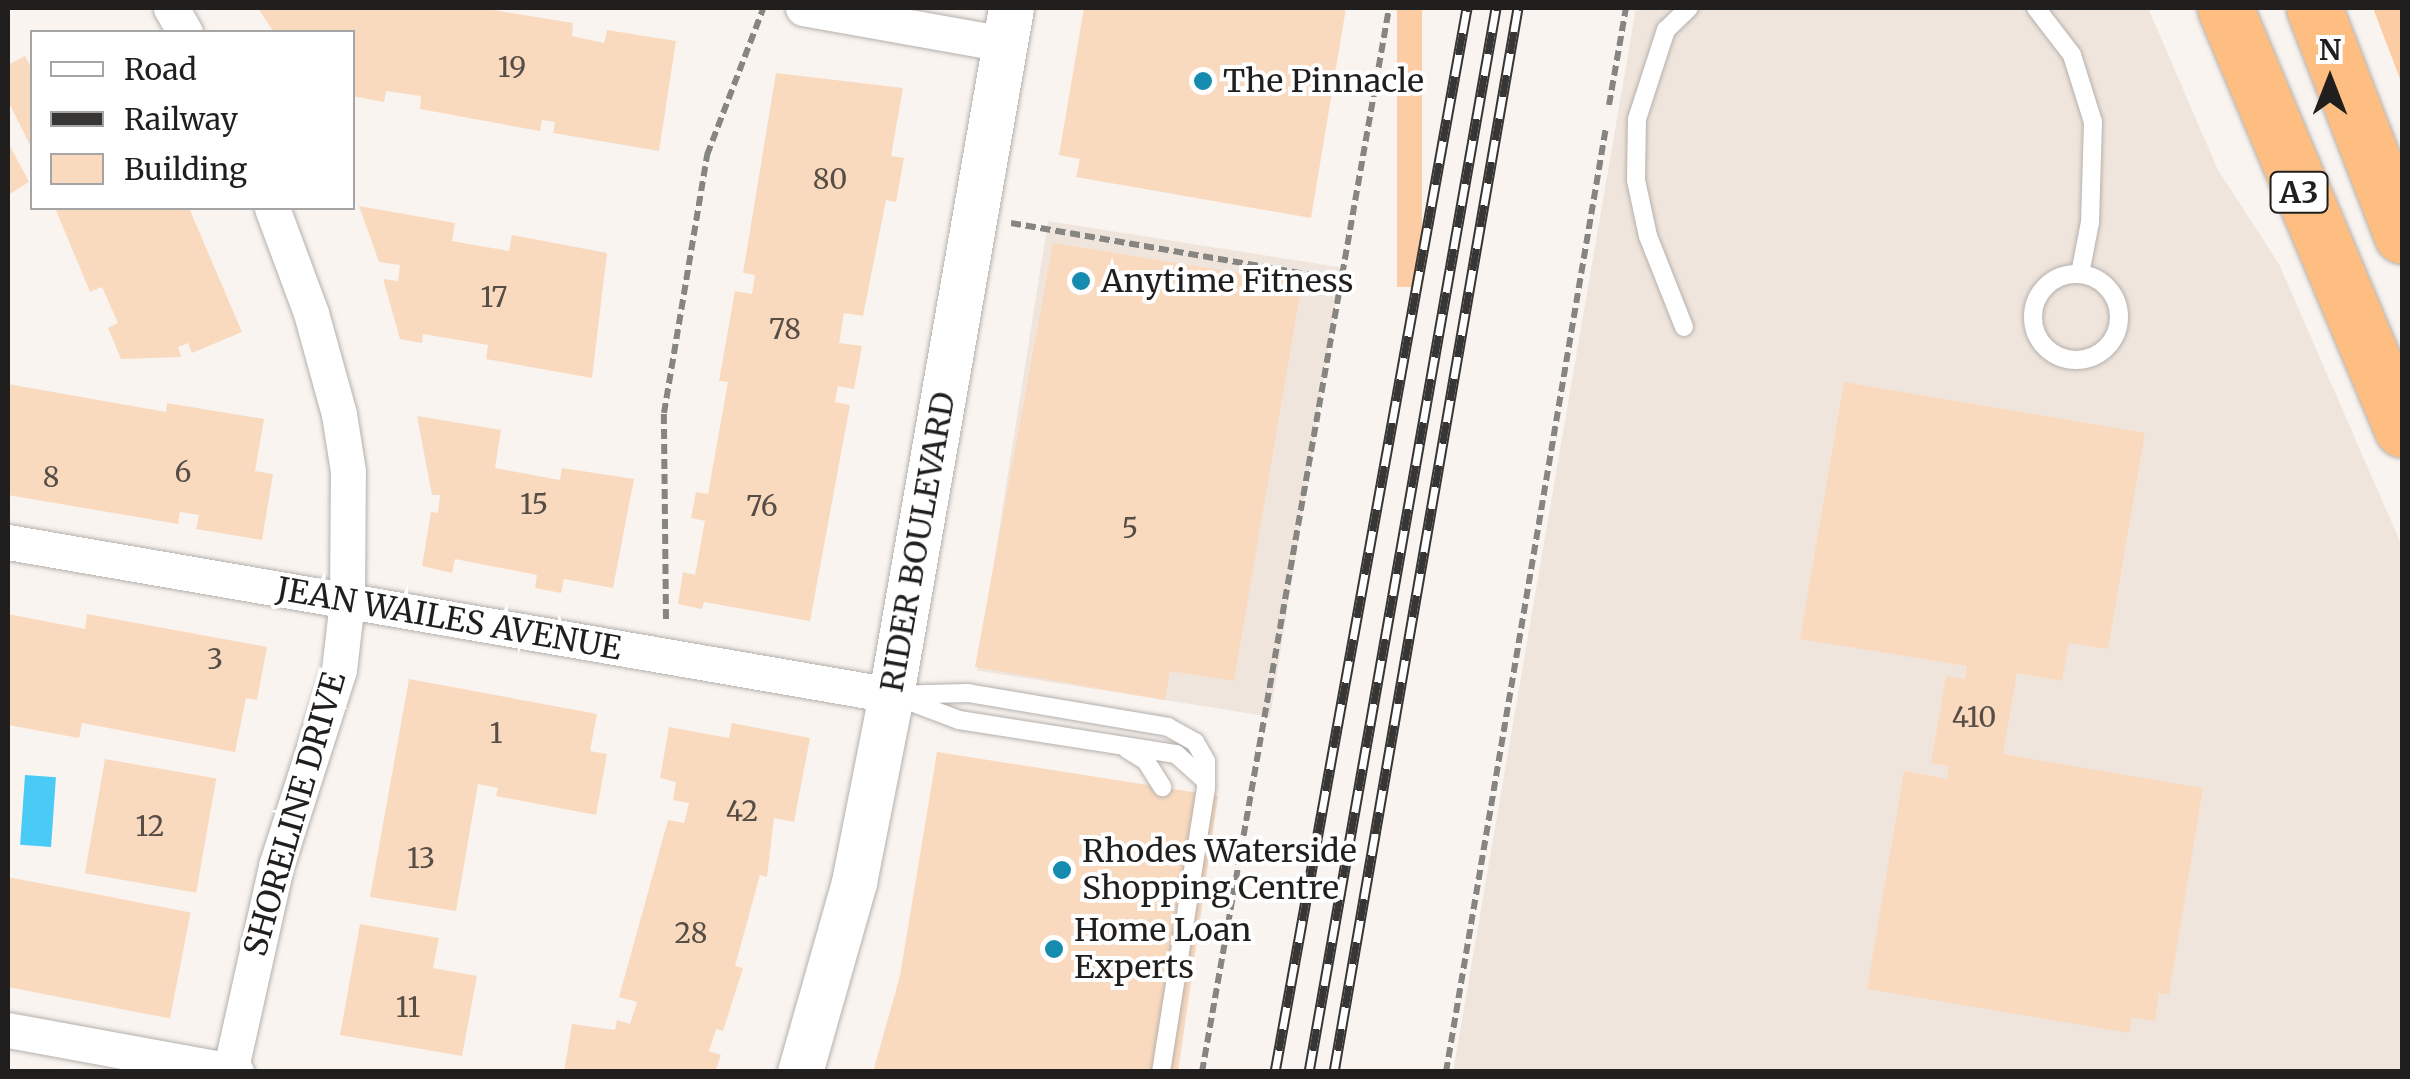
<!DOCTYPE html>
<style>
body{margin:0}
#map{position:relative;width:2410px;height:1079px;overflow:hidden;background:#f9f4f0;font-family:Merriweather,serif}
div>[style]{position:absolute}
[style*='--x']{left:calc(var(--x)*1px);top:calc(var(--y)*1px);width:calc(var(--w)*1px);rotate:calc(var(--a)*1deg)}
.built>*{inset:0;background:#f0e5dc;transform-origin:0 0}
.green>*{inset:0;background:#fccca5;transform-origin:0 0}
.water>*{inset:0;background:#4acbf6;transform-origin:0 0}
.building>*{inset:0;background:#fadabf;transform-origin:0 0}
.path>*{height:6px;margin-top:-3px;transform-origin:0;background:repeating-linear-gradient(90deg,#878582 0 10px,transparent 0 15px)}
.roads{filter:drop-shadow(0 0 2px #b5b0ac) drop-shadow(0 0 2px #b5b0ac)}
.service>*{height:18px;margin:-9px;padding:0 9px;transform-origin:9px;border-radius:9px;background:#fff}
.service>.ring{margin:-9px;padding:0;box-sizing:content-box;background:none;border:18px solid #fff;border-radius:50%}
.minor>*{height:35px;margin:-17.5px;padding:0 17.5px;transform-origin:17.5px;border-radius:17.5px;background:#fff}
.tertiary>*{height:45px;margin:-22.5px;padding:0 22.5px;transform-origin:22.5px;border-radius:22.5px;background:#fff}
.trunk>*{height:55px;margin:-27.5px;padding:0 27.5px;transform-origin:27.5px;border-radius:27.5px;background:#febe82}
.rail>*{height:11px;margin-top:-5.5px;transform-origin:0;background:repeating-linear-gradient(90deg,#fff 0 22px,#373634 0 44px);box-sizing:border-box;border-block:2px solid #373634}
.dots>*{width:28px;height:28px;translate:-50% -50%;box-sizing:border-box;border:5px solid #fff;border-radius:50%}
span{translate:-50% -50%;white-space:nowrap;text-align:center;line-height:1.15;-webkit-text-stroke:8px #fff;paint-order:stroke}
.number-label{font-size:28px;color:#564e46}
.number-label span{-webkit-text-stroke-width:0}
.shield-label span{padding:2px 8px;background:#fff;border:2px solid;border-radius:8px;-webkit-text-stroke-width:0}
.shield-label{font-size:30px;color:#201f1d;font-weight:700}
.poi-label{font-size:32px;color:#201f1d}
.left{translate:0 -50%;text-align:left}
.street-label{font-size:32px;color:#201f1d}
.frame{position:absolute;inset:0;border:10px solid #201f1d;pointer-events:none}
.legend{position:absolute;left:30px;top:30px;width:325px;height:180px;box-sizing:border-box;background:#fff;border:2px solid #a6a5a5;margin:0;padding:12px 18px;list-style:none;font-size:30px;color:#201f1d}
.legend li{display:flex;align-items:center;gap:20px;height:50px}
.legend b{width:50px;border:2px solid #a6a5a5}
.north{position:absolute;left:2280px;top:30px;width:100px;height:100px;-webkit-text-stroke:8px #fff;paint-order:stroke;rotate:0deg;font-size:28px;font-weight:700;line-height:40px;text-align:center;color:#201f1d}
.north::after{content:'';display:block;margin:auto;width:35px;height:45px;background:#201f1d;clip-path:polygon(50% 0,100% 100%,50% 72%,0 100%)}
</style>
<div id="map">
<div class="built">
<div style="clip-path:polygon(1636px 8px,2148px 8px,2218px 170px,2279px 264px,2402px 546px,2402px 1071px,1453px 1072px)"></div>
<div style="left:1048px;top:221px;width:297px;height:455px;rotate:9deg"></div>
</div>
<div class="green">
<div style="left:1397px;top:8px;width:25px;height:279px"></div>
<div style="clip-path:polygon(2373px 8px,2402px 8px,2402px 84px)"></div>
</div>
<div class="water">
<div style="left:25px;top:775px;width:31px;height:70px;rotate:4deg"></div>
</div>
<div class="building">
<div style="clip-path:polygon(258px 8px,481px 8px,573px 23px,572px 36px,604px 43px,607px 30px,676px 41px,659px 151px,553px 133px,555px 122px,542px 120px,540px 131px,420px 109px,421px 96px,386px 91px,384px 102px,352px 96px,352px 32px,273px 31px)"></div>
<div style="clip-path:polygon(1084px 8px,1346px 8px,1311px 218px,1076px 177px,1080px 159px,1059px 155px)"></div>
<div style="clip-path:polygon(25px 56px,32px 69px,32px 149px,8px 101px,8px 65px)"></div>
<div style="clip-path:polygon(776px 73px,903px 88px,891px 156px,904px 158px,896px 202px,886px 200px,863px 316px,844px 313px,839px 343px,862px 346px,854px 389px,838px 386px,835px 402px,850px 405px,810px 621px,704px 602px,702px 609px,678px 604px,683px 572px,695px 575px,705px 521px,691px 518px,696px 492px,708px 494px,728px 382px,719px 381px,735px 291px,752px 294px,755px 275px,743px 273px)"></div>
<div style="clip-path:polygon(8px 142px,29px 182px,8px 195px)"></div>
<div style="clip-path:polygon(359px 206px,455px 223px,452px 241px,509px 251px,512px 235px,607px 253px,592px 378px,486px 359px,488px 345px,423px 334px,422px 343px,400px 339px,383px 279px,398px 281px,400px 265px,379px 262px)"></div>
<div style="clip-path:polygon(55px 208px,189px 208px,242px 332px,192px 353px,188px 343px,178px 347px,181px 357px,121px 359px,108px 328px,118px 323px,102px 287px,90px 292px)"></div>
<div style="clip-path:polygon(1053px 243px,1302px 283px,1234px 681px,1170px 671px,1165px 700px,975px 667px)"></div>
<div style="clip-path:polygon(1844px 382px,2145px 433px,2108px 649px,2069px 643px,2062px 681px,2017px 673px,2003px 754px,2203px 788px,2169px 995px,2159px 993px,2155px 1021px,2132px 1017px,2129px 1033px,1867px 989px,1904px 771px,1947px 779px,1949px 766px,1931px 763px,1946px 676px,1965px 679px,1967px 666px,1800px 639px)"></div>
<div style="clip-path:polygon(8px 384px,166px 412px,167px 403px,264px 419px,255px 471px,273px 474px,262px 540px,196px 529px,199px 515px,180px 512px,178px 524px,8px 495px)"></div>
<div style="clip-path:polygon(417px 416px,501px 430px,495px 468px,560px 480px,562px 468px,634px 479px,613px 588px,564px 579px,561px 593px,535px 588px,537px 575px,455px 559px,452px 573px,422px 566px,431px 512px,438px 513px,440px 495px,432px 495px)"></div>
<div style="clip-path:polygon(8px 614px,85px 629px,87px 614px,267px 647px,257px 700px,246px 698px,235px 752px,82px 723px,79px 738px,8px 725px)"></div>
<div style="clip-path:polygon(409px 679px,597px 714px,590px 751px,607px 754px,596px 815px,496px 796px,498px 788px,478px 784px,456px 911px,370px 897px)"></div>
<div style="clip-path:polygon(732px 723px,810px 738px,794px 822px,774px 818px,767px 877px,760px 875px,735px 966px,743px 968px,723px 1031px,716px 1029px,709px 1051px,721px 1055px,715px 1072px,564px 1072px,572px 1024px,615px 1030px,617px 1020px,630px 1024px,637px 1002px,619px 997px,668px 820px,684px 823px,689px 803px,673px 800px,676px 782px,660px 778px,669px 727px,729px 738px)"></div>
<div style="clip-path:polygon(937px 752px,1218px 796px,1178px 1072px,873px 1072px,900px 976px)"></div>
<div style="left:105px;top:759px;width:113px;height:116px;rotate:10deg"></div>
<div style="left:8px;top:877px;width:186px;height:108px;rotate:11deg"></div>
<div style="clip-path:polygon(360px 924px,439px 938px,433px 968px,477px 976px,462px 1056px,340px 1035px)"></div>
</div>
<div class="path">
<div style="--x:1609;--y:105;--w:98;--a:-80.1"></div>
<div style="--x:1011;--y:223;--w:334;--a:9.8"></div>
<div style="--x:666;--y:619;--w:206;--a:-90.6"></div>
<div style="--x:664;--y:413;--w:262;--a:-80.5"></div>
<div style="--x:707;--y:155;--w:156;--a:-69"></div>
<div style="--x:1202;--y:1072;--w:1080;--a:-80.03"></div>
<div style="--x:1446;--y:1072;--w:958;--a:-80.39"></div>
</div>
<div class="roads">
<div class="service">
<div style="--x:2036;--y:8;--w:59;--a:52.5"></div>
<div style="--x:2072;--y:55;--w:70;--a:72.6"></div>
<div style="--x:2093;--y:122;--w:100;--a:91.7"></div>
<div style="--x:2090;--y:222;--w:53;--a:100.9"></div>
<div class="ring" style="left:2033px;top:274px;width:68px;height:68px"></div>
<div style="--x:1684;--y:327;--w:98;--a:-111.6"></div>
<div style="--x:1648;--y:236;--w:57;--a:-102.1"></div>
<div style="--x:1636;--y:180;--w:61;--a:-89.1"></div>
<div style="--x:1637;--y:119;--w:94;--a:-72"></div>
<div style="--x:1666;--y:30;--w:32;--a:-44"></div>
<div style="--x:892;--y:695;--w:76;--a:-1.5"></div>
<div style="--x:968;--y:693;--w:203;--a:9.6"></div>
<div style="--x:1168;--y:727;--w:31;--a:29"></div>
<div style="--x:1195;--y:742;--w:22;--a:60"></div>
<div style="--x:1206;--y:761;--w:27;--a:90"></div>
<div style="--x:1206;--y:788;--w:288;--a:99"></div>
<div style="--x:901;--y:698;--w:62;--a:20.8"></div>
<div style="--x:959;--y:720;--w:220;--a:8.9"></div>
<div style="--x:1176;--y:754;--w:40;--a:42"></div>
<div style="--x:1127;--y:749;--w:22;--a:32"></div>
<div style="--x:1146;--y:761;--w:31;--a:58"></div>
</div>
<div class="minor">
<div style="--x:171;--y:8;--w:28;--a:60"></div>
<div style="--x:803;--y:8;--w:206;--a:10.1"></div>
<div style="--x:8;--y:542;--w:896;--a:9.83"></div>
<div style="--x:8;--y:1030;--w:232;--a:10.4"></div>
<div style="--x:230;--y:1072;--w:211;--a:-77.4"></div>
<div style="--x:276;--y:866;--w:206;--a:-72.2"></div>
<div style="--x:339;--y:670;--w:69;--a:-83.4"></div>
<div style="--x:347;--y:601;--w:130;--a:-89.6"></div>
<div style="--x:348;--y:471;--w:58;--a:-99"></div>
<div style="--x:339;--y:414;--w:105;--a:-105.5"></div>
<div style="--x:311;--y:313;--w:112;--a:-110.4"></div>
</div>
<div class="tertiary">
<div style="--x:800;--y:1072;--w:198;--a:-74.1"></div>
<div style="--x:854;--y:882;--w:191;--a:-78.8"></div>
<div style="--x:891;--y:695;--w:697;--a:-80.09"></div>
</div>
<div class="trunk">
<div style="--x:2225;--y:8;--w:457;--a:67.2"></div>
<div style="--x:2314;--y:8;--w:244;--a:68.9"></div>
</div>
</div>
<div class="rail">
<div style="--x:1275;--y:1072;--w:1081;--a:-79.77"></div>
<div style="--x:1309;--y:1072;--w:1080;--a:-80.03"></div>
<div style="--x:1334;--y:1072;--w:1080;--a:-80.19"></div>
</div>
<div class="dots">
<div style="left:1203px;top:81px;background:#158caf"></div>
<div style="left:1081px;top:281px;background:#158caf"></div>
<div style="left:1062px;top:870px;background:#158caf"></div>
<div style="left:1054px;top:949px;background:#158caf"></div>
</div>
<div class="number-label">
<span style="left:512px;top:67px">19</span>
<span style="left:830px;top:179px">80</span>
<span style="left:494px;top:297px">17</span>
<span style="left:785px;top:329px">78</span>
<span style="left:183px;top:472px">6</span>
<span style="left:51px;top:477px">8</span>
<span style="left:534px;top:504px">15</span>
<span style="left:762px;top:506px">76</span>
<span style="left:1130px;top:528px">5</span>
<span style="left:215px;top:659px">3</span>
<span style="left:1974px;top:717px">410</span>
<span style="left:496px;top:733px">1</span>
<span style="left:742px;top:811px">42</span>
<span style="left:150px;top:826px">12</span>
<span style="left:421px;top:858px">13</span>
<span style="left:691px;top:933px">28</span>
<span style="left:408px;top:1007px">11</span>
</div>
<div class="shield-label">
<span style="left:2299px;top:192px">A3</span>
</div>
<div class="poi-label">
<span class="left" style="left:1223px;top:81px">The Pinnacle</span>
<span class="left" style="left:1101px;top:281px">Anytime Fitness</span>
<span class="left" style="left:1082px;top:870px">Rhodes Waterside<br>Shopping Centre</span>
<span class="left" style="left:1074px;top:949px">Home Loan<br>Experts</span>
</div>
<div class="street-label">
<span style="left:918px;top:542px;rotate:-80deg">RIDER BOULEVARD</span>
<span style="left:449px;top:619px;rotate:10deg">JEAN WAILES AVENUE</span>
<span style="left:295px;top:814px;rotate:-74deg">SHORELINE DRIVE</span>
</div>
<div class="frame"></div>
<ul class="legend">
<li><b style="height:12px;background:#fff"></b>Road</li>
<li><b style="height:12px;background:#373634"></b>Railway</li>
<li><b style="height:28px;background:#fadabf"></b>Building</li>
</ul>
<div class="north">N</div>
</div>
